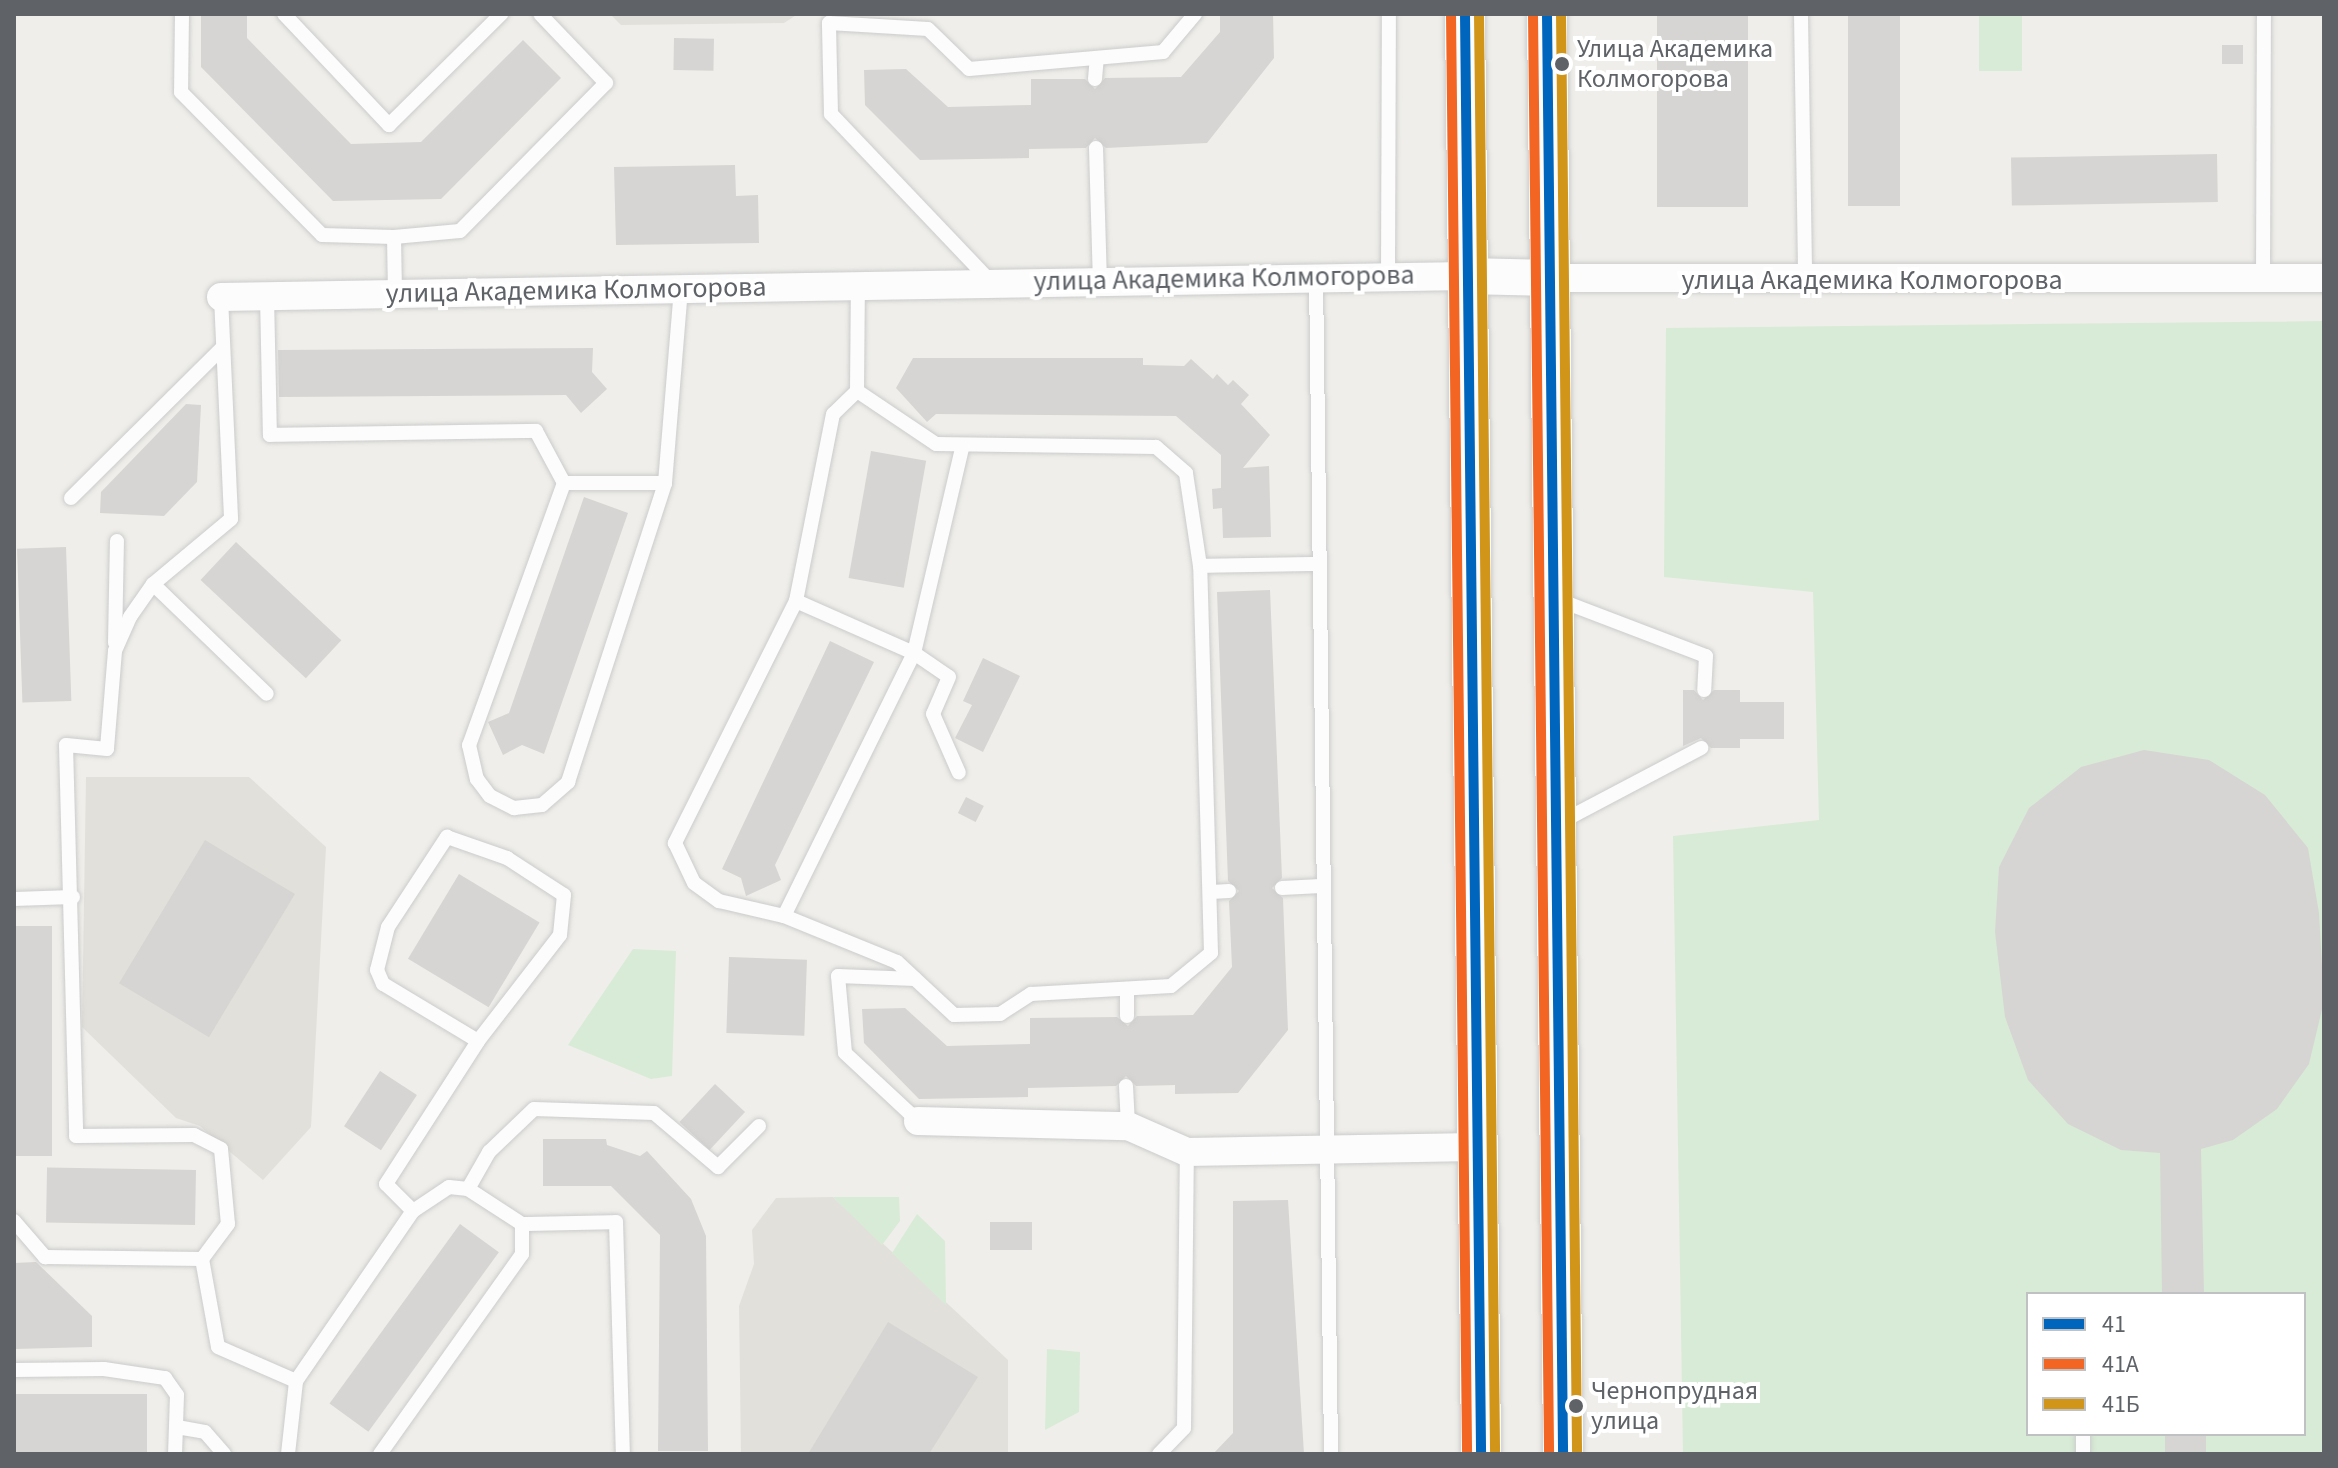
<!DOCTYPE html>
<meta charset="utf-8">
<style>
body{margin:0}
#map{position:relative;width:2338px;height:1468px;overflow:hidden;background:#efeeea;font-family:"Source Sans 3",sans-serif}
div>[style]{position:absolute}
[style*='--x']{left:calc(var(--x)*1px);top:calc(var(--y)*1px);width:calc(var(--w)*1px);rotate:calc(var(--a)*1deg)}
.education>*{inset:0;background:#e2e0da}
.green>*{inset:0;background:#d8ebd6;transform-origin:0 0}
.building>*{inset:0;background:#d6d5d3;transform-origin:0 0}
.roads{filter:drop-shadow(0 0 2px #cbcccc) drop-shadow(0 0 2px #cbcccc)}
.service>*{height:14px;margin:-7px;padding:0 7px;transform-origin:7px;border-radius:7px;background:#fdfcfc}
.minor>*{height:28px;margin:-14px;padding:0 14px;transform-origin:14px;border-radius:14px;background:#fdfcfc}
.tertiary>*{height:36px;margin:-18px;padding:0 18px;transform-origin:18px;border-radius:18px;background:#fdfcfc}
.secondary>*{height:40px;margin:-20px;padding:0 20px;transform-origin:20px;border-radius:20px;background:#fdfcfc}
.bus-1>*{height:10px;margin:-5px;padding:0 5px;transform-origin:5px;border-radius:5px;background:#0065bd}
.bus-2>*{height:10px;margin:-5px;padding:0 5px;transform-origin:5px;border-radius:5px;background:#f26522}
.bus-3>*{height:10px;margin:-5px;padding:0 5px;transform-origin:5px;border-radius:5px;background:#d1951a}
.dots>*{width:22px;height:22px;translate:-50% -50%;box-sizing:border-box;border:4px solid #fff;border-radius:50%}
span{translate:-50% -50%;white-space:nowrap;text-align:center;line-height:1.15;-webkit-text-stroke:8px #fff;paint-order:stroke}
.bus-label{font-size:26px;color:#5f6368}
.left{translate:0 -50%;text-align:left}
.street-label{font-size:28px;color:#5f6368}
.frame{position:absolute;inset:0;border:16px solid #5f6368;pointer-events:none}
.legend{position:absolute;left:2026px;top:1292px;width:280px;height:144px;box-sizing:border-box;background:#fff;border:2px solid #bfc1c3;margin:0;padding:10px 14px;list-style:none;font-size:24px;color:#5f6368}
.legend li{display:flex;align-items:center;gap:16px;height:40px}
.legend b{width:40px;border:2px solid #bfc1c3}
</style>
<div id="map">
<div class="education">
<div style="clip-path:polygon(610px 14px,798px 14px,784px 23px,621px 25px)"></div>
<div style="clip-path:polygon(86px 777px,249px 777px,326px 847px,311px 1127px,263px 1180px,200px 1126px,176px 1118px,82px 1027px)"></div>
<div style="clip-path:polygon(833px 1197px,1008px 1360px,1008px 1454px,741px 1454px,739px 1306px,754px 1264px,752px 1230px,776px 1198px)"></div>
</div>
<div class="green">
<div style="left:1979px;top:14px;width:43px;height:57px"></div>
<div style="clip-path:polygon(evenodd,2324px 321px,2324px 1454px,1683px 1454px,1673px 836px,1819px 820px,1813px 592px,1664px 577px,1666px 328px,2324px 321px,2028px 1294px,2304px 1294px,2304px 1434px,2028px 1434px,2028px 1294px)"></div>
<div style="clip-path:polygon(633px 949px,676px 951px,672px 1076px,651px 1079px,568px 1045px)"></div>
<div style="clip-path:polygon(833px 1197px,899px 1197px,900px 1221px,882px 1245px)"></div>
<div style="clip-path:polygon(917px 1214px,945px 1241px,946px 1305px,892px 1253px)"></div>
<div style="clip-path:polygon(1047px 1349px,1080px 1352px,1079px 1412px,1045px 1430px)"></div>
</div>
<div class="building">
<div style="clip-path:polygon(201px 14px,247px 14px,247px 38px,351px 144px,421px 142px,523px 40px,561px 78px,441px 199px,333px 201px,201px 67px)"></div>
<div style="clip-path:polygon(1220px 14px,1273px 14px,1274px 58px,1207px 143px,1106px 148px,1095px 138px,1086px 148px,1029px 149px,1029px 158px,920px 160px,865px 105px,864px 70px,906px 69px,948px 107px,1031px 105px,1031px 79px,1085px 79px,1095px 89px,1105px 78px,1181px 77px,1220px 32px)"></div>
<div style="left:1657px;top:14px;width:91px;height:193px"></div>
<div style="left:1848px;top:14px;width:52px;height:192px"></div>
<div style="left:674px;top:38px;width:40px;height:32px;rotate:1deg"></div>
<div style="left:2222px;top:45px;width:21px;height:19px"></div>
<div style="left:2217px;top:154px;width:48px;height:206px;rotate:89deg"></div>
<div style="clip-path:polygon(735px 165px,736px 196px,758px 195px,759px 243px,616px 245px,614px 167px)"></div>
<div style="clip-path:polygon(593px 348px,592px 372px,607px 389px,581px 413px,566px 395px,279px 397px,278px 350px)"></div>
<div style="clip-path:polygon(913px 358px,1143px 358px,1143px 365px,1184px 366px,1191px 359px,1213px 379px,1217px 374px,1228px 385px,1233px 380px,1249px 395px,1241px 404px,1270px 435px,1243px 468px,1269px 466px,1271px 537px,1223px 538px,1222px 508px,1213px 509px,1212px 489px,1221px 488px,1221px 455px,1176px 416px,936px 414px,927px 422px,896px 388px)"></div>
<div style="clip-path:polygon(186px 404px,201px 405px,197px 482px,164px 516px,100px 513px,101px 492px)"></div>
<div style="left:871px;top:451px;width:56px;height:129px;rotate:10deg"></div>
<div style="clip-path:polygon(584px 497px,628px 513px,544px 754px,522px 745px,503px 755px,488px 722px,509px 713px)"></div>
<div style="left:236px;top:542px;width:144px;height:52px;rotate:43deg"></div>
<div style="left:66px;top:547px;width:154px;height:49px;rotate:88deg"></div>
<div style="clip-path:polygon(1270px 590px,1282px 878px,1272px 888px,1283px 898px,1288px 1030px,1238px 1093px,1175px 1094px,1175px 1085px,1136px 1086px,1126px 1076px,1116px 1086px,1028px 1088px,1028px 1097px,919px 1099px,864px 1043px,862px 1009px,905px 1008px,947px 1046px,1030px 1044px,1030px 1018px,1117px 1017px,1128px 1026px,1137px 1016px,1193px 1015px,1232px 967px,1229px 901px,1239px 891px,1228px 881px,1217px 592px)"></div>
<div style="clip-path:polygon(830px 641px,874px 662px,775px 865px,781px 880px,746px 896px,741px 878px,722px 869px)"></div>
<div style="clip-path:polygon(983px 658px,1020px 676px,983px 752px,955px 738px,972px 705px,963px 701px)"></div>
<div style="clip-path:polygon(1683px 690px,1694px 690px,1703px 700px,1714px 690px,1740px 690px,1740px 702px,1784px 702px,1784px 739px,1740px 739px,1740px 748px,1711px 748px,1701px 738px,1683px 746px)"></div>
<div style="clip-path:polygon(2144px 750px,2209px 760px,2265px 795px,2308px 848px,2319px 913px,2324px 1001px,2309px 1064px,2277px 1109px,2233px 1140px,2201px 1149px,2204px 1294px,2162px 1294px,2160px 1153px,2121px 1150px,2068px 1124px,2028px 1080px,2005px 1017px,1995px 932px,1999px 867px,2029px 808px,2081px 767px)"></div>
<div style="left:966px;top:797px;width:20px;height:18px;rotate:27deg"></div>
<div style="left:205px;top:840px;width:105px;height:167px;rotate:31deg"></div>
<div style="left:459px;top:874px;width:94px;height:99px;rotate:31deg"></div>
<div style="left:14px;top:926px;width:38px;height:230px"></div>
<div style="left:729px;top:957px;width:78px;height:76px;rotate:2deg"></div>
<div style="left:380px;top:1071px;width:44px;height:66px;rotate:33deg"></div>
<div style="left:715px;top:1084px;width:41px;height:52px;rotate:43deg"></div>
<div style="clip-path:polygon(543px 1139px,606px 1139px,607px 1145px,640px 1156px,647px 1151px,691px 1199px,706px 1236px,708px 1451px,658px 1451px,660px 1235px,611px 1186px,543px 1186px)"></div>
<div style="left:196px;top:1170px;width:55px;height:149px;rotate:91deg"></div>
<div style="clip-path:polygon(1288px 1200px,1304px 1454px,1213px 1454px,1233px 1433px,1233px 1201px)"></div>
<div style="left:1032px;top:1222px;width:28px;height:42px;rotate:90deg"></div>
<div style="left:460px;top:1224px;width:48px;height:222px;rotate:36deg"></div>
<div style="clip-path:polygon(36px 1262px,92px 1316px,92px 1347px,14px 1349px,14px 1263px)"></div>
<div style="clip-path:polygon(888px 1322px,978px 1377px,929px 1454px,808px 1454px)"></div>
<div style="left:14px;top:1394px;width:133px;height:60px"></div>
<div style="left:2165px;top:1434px;width:41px;height:20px"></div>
</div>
<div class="roads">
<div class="service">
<div style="--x:182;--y:14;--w:78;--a:90.7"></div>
<div style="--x:181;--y:92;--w:201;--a:45.4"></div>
<div style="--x:322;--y:235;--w:72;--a:1.6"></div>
<div style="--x:394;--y:237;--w:66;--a:-5.2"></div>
<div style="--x:460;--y:231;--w:208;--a:-45.4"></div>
<div style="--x:606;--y:83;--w:95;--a:-133.7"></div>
<div style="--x:284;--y:14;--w:153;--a:46.6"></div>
<div style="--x:389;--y:125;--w:158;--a:-44.7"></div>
<div style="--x:1801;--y:14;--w:267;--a:89.1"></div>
<div style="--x:1095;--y:79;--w:21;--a:-85"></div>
<div style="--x:1096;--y:148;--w:131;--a:88.3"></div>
<div style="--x:394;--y:237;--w:56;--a:89"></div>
<div style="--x:1388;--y:273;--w:259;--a:-89.8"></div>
<div style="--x:1316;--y:275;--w:1179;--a:89.27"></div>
<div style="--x:2263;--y:279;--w:265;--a:-89.8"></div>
<div style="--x:991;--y:282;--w:232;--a:-133.6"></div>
<div style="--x:831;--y:114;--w:91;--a:-91.3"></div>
<div style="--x:829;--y:23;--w:99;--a:3.5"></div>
<div style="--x:928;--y:29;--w:57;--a:44.3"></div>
<div style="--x:969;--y:69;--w:195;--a:-5"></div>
<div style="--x:1163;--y:52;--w:50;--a:-49.9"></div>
<div style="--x:267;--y:296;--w:139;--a:88.8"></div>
<div style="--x:270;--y:435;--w:266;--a:-0.9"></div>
<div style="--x:536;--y:431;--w:59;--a:61.7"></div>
<div style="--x:564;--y:483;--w:101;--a:0"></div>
<div style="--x:665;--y:483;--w:196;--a:-85.3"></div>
<div style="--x:221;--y:297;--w:222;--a:87.4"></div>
<div style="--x:231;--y:519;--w:102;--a:140.2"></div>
<div style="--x:153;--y:584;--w:40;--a:124.9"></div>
<div style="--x:130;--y:617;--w:37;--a:114"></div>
<div style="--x:115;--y:651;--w:98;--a:94.7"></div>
<div style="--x:107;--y:749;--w:41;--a:-174.4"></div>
<div style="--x:66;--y:745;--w:391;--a:88.5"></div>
<div style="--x:76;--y:1136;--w:118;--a:-0.5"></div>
<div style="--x:194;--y:1135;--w:30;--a:27"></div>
<div style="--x:221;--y:1149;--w:75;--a:84.7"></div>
<div style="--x:228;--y:1224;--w:44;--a:126.6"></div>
<div style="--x:202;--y:1259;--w:89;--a:79.7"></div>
<div style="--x:218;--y:1347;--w:85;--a:23.6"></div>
<div style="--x:857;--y:391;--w:33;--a:136"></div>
<div style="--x:833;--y:414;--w:191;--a:101.2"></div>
<div style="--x:796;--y:601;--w:271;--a:116.6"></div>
<div style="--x:675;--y:843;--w:44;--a:64.6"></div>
<div style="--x:694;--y:883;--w:31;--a:36"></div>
<div style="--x:719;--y:901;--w:67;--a:13"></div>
<div style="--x:784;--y:916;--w:122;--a:22.2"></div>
<div style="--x:897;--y:962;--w:78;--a:42.9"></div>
<div style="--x:954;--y:1015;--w:46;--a:-1.2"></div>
<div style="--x:1000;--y:1014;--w:37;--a:-33"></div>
<div style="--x:1031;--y:994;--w:140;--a:-3.3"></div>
<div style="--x:1171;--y:986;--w:52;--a:-39.5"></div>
<div style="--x:1211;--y:953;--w:387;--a:-91.6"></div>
<div style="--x:1200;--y:566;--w:94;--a:-98.6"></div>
<div style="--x:1186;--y:473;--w:40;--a:-139"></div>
<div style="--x:1156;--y:447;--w:220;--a:-179.2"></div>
<div style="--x:936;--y:444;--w:95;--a:-146.1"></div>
<div style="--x:857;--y:391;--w:107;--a:-89.5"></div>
<div style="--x:564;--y:483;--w:279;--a:109.9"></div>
<div style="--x:469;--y:745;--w:35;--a:77"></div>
<div style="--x:477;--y:779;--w:21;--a:53"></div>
<div style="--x:490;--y:796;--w:27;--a:27"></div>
<div style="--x:514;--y:808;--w:28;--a:-6"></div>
<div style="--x:542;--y:805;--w:35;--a:-41"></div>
<div style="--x:568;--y:782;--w:314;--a:-72"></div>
<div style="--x:71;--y:498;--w:214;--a:-44.8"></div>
<div style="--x:1200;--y:566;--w:119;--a:-1"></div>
<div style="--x:153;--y:584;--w:158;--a:44"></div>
<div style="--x:1559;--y:600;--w:157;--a:20.9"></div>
<div style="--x:1706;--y:656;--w:34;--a:93"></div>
<div style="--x:796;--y:601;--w:129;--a:23.8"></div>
<div style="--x:914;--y:653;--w:42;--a:34.4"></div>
<div style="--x:949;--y:677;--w:40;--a:113.4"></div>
<div style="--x:933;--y:714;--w:64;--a:66.2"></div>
<div style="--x:115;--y:643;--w:102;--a:-88.9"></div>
<div style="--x:1559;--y:823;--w:161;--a:-27.8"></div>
<div style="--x:1282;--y:888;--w:39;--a:-3"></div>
<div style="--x:1211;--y:892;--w:18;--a:-3"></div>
<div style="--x:14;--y:899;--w:59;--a:-1.9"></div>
<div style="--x:784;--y:916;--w:293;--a:-63.7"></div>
<div style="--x:914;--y:653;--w:211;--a:-76.8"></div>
<div style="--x:915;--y:979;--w:77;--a:-177.8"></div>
<div style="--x:838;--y:976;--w:77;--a:84.8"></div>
<div style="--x:845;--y:1053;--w:100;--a:43"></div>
<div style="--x:1127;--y:1016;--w:27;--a:-90"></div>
<div style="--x:1126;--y:1086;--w:40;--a:87.1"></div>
<div style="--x:468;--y:1189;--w:43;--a:-60.4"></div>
<div style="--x:489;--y:1152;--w:62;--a:-43.7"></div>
<div style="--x:534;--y:1109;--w:120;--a:1.9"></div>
<div style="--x:654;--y:1113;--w:84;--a:40.2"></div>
<div style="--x:718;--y:1167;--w:58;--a:-45"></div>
<div style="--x:413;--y:1211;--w:38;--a:-135"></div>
<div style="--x:386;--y:1184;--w:170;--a:-57.2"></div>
<div style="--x:478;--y:1041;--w:111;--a:-149"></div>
<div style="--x:383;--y:984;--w:15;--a:-113"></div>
<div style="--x:377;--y:970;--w:44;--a:-75.7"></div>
<div style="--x:388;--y:927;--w:108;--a:-56.8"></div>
<div style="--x:447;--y:837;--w:64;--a:19.3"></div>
<div style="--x:507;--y:858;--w:68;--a:33"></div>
<div style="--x:564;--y:895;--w:40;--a:95.7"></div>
<div style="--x:560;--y:935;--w:134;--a:127.7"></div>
<div style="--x:14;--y:1221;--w:48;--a:49.3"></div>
<div style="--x:45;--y:1257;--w:157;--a:0.7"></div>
<div style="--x:14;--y:1370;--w:90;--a:-0.6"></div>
<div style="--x:104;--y:1369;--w:62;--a:8.4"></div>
<div style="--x:165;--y:1378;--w:21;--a:55"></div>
<div style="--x:177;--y:1395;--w:59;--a:91.9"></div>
<div style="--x:177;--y:1427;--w:28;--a:10"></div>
<div style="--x:205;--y:1432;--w:29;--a:49"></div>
<div style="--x:2083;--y:1434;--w:20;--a:90"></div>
<div style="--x:288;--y:1454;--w:73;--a:-83.7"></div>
<div style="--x:296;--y:1381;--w:206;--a:-55.5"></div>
<div style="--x:413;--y:1211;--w:43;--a:-33.7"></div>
<div style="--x:449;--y:1187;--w:19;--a:6"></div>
<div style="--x:468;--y:1189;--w:64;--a:32.9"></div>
<div style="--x:380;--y:1454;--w:245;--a:-54.6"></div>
<div style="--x:522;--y:1254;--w:30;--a:-90"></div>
<div style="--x:522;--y:1224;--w:94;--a:-1.2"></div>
<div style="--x:616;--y:1222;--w:232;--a:88.3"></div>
<div style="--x:1159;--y:1454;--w:36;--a:-46"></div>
<div style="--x:1184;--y:1428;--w:276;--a:-89.4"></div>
</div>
<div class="minor">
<div style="--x:1551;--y:278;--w:773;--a:0"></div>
<div style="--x:221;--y:297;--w:1246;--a:-0.97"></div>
<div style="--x:918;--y:1121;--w:210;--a:1.4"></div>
<div style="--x:1128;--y:1126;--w:64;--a:23.8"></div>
<div style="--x:1187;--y:1152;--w:288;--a:-1"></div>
</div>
<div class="tertiary">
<div style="--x:1467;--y:276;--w:84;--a:1.4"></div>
</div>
<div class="secondary">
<div style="--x:1465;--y:14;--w:1440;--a:89.36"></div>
<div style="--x:1547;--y:14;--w:1440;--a:89.36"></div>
</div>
</div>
<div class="bus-1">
<div style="--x:1465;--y:14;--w:1440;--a:89.36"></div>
<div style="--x:1547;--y:14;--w:1440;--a:89.36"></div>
</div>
<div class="bus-2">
<div style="--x:1451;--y:14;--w:1440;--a:89.36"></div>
<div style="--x:1533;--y:14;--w:1440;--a:89.36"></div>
</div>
<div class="bus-3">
<div style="--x:1479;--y:14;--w:1440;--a:89.36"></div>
<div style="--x:1561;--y:14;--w:1440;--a:89.36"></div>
</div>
<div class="dots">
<div style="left:1562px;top:64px;background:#5f6368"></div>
<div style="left:1576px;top:1406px;background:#5f6368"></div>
</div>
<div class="bus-label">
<span class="left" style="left:1577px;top:64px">Улица Академика<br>Колмогорова</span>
<span class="left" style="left:1591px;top:1406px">Чернопрудная<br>улица</span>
</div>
<div class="street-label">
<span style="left:1224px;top:278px;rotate:-1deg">улица Академика Колмогорова</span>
<span style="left:1872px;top:280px">улица Академика Колмогорова</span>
<span style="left:576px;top:290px;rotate:-1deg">улица Академика Колмогорова</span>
</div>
<div class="frame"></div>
<ul class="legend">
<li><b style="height:10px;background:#0065bd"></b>41</li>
<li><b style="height:10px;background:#f26522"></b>41А</li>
<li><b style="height:10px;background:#d1951a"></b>41Б</li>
</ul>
</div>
